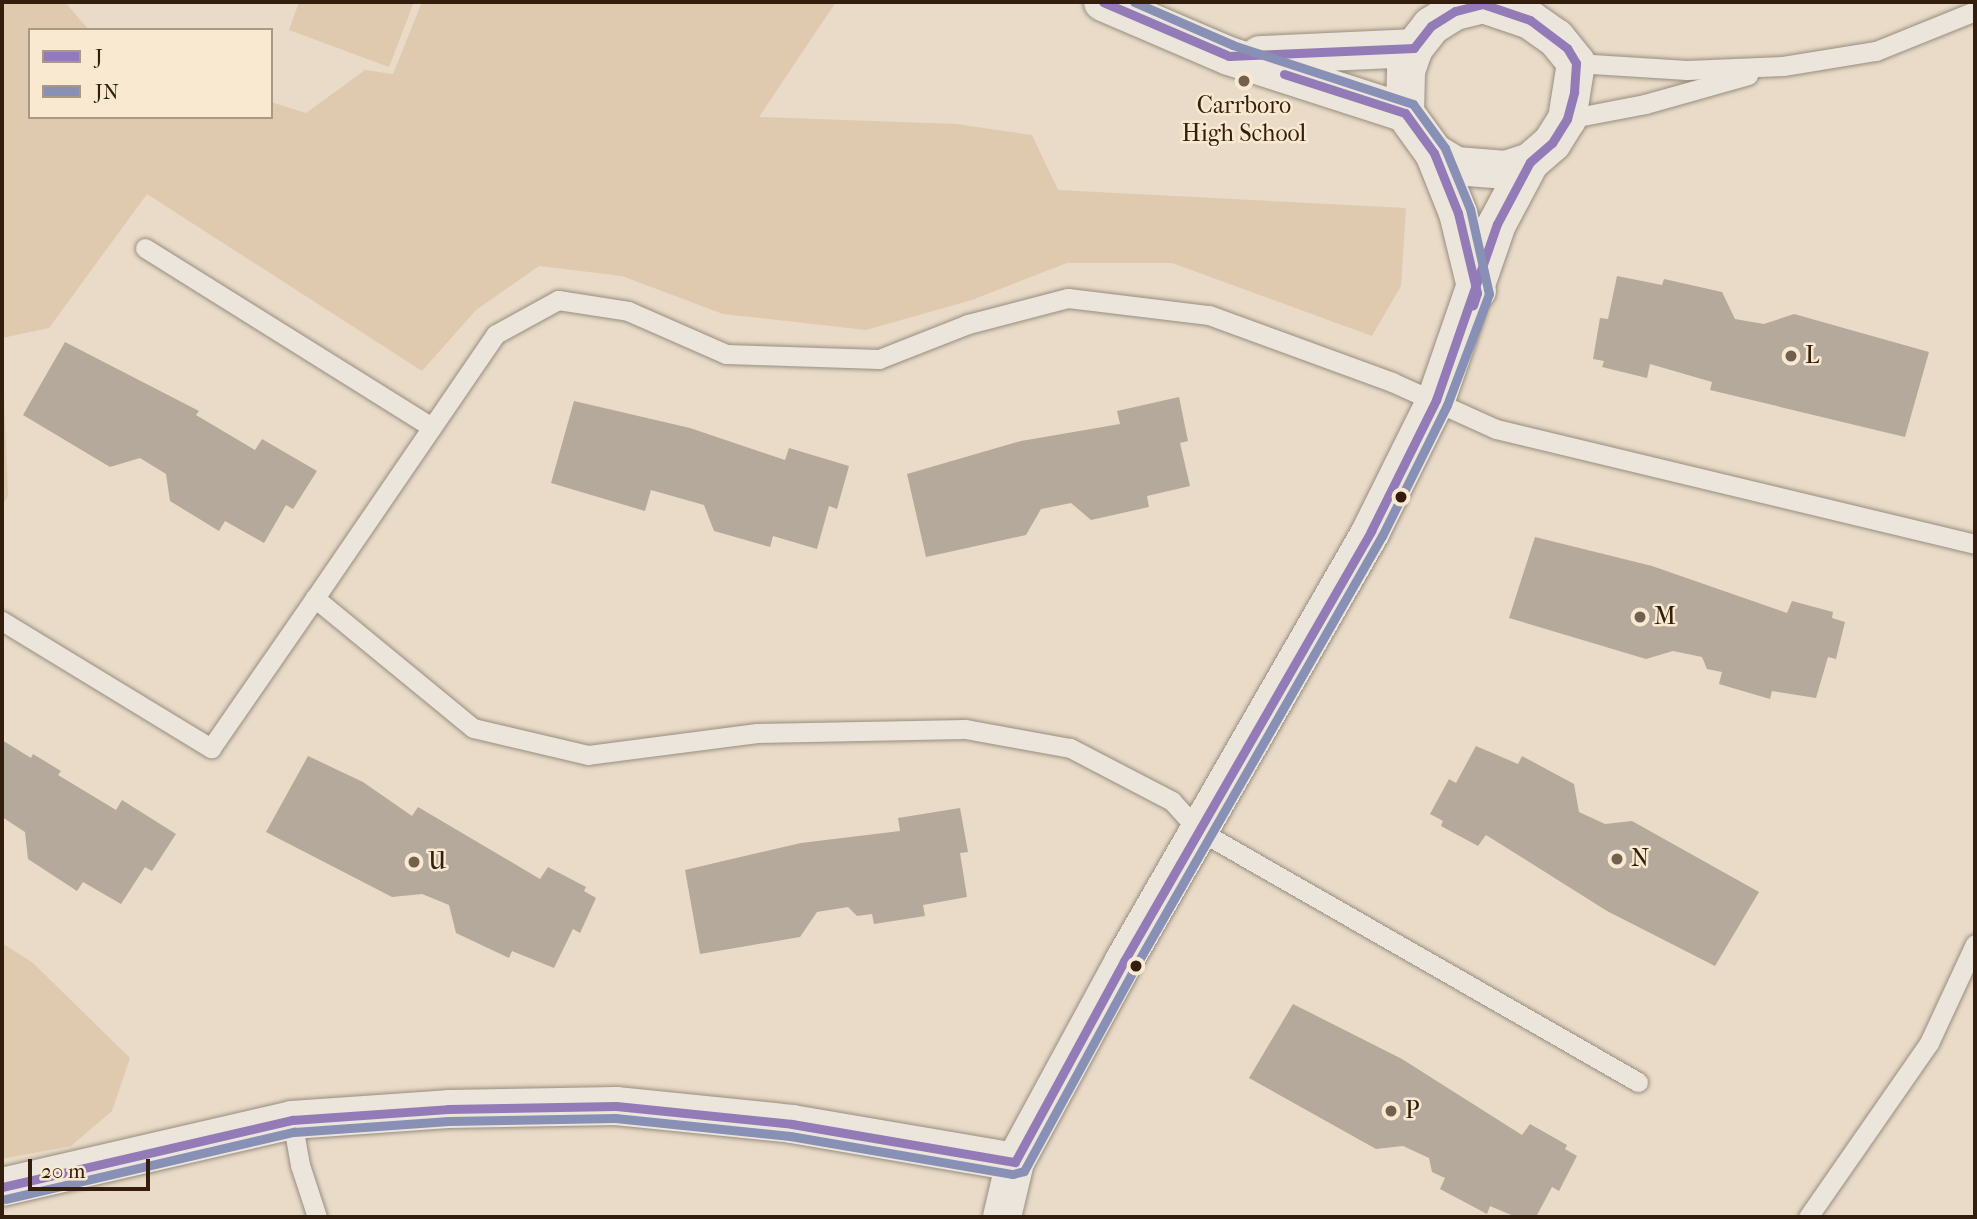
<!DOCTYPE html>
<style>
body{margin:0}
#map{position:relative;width:1977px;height:1219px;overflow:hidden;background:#e9dbc7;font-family:"IM FELL French Canon",serif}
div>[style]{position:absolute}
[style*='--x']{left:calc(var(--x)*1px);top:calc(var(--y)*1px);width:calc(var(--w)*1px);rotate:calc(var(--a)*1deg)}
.green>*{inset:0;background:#dfcaaf}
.building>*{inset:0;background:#b4a99b}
.roads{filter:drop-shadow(0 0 2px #988d80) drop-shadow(0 0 2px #988d80)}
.service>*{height:19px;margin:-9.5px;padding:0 9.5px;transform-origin:9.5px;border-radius:9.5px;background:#ece5db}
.minor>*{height:38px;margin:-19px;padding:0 19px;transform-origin:19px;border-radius:19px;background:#ece5db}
.bus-1>*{height:9px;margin:-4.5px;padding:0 4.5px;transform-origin:4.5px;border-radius:4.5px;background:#937bb8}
.bus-2>*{height:9px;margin:-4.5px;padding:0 4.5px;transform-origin:4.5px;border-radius:4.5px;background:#8990b5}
.dots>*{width:19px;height:19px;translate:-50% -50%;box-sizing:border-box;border:4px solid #fae9d1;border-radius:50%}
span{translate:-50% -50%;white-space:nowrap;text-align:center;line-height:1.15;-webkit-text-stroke:5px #fae9d1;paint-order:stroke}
.poi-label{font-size:24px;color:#331e0e}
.left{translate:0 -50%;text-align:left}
.frame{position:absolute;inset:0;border:4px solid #331e0e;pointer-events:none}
.legend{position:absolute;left:28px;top:28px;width:245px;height:91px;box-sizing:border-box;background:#fae9d1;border:2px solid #aa9883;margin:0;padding:9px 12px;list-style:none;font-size:21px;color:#331e0e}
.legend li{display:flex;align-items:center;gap:14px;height:35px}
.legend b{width:35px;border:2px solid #aa9883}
.scale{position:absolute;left:28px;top:1159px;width:122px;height:32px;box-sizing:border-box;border:4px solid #331e0e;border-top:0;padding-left:9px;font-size:21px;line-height:24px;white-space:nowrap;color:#331e0e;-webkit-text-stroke:5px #fae9d1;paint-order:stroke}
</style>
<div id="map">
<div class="green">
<div style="clip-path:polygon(2px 2px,65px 2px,89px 30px,30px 30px,30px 117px,271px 117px,271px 102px,306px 113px,365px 70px,393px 74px,422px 2px,836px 2px,759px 117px,956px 124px,1032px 135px,1058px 190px,1406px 208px,1401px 286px,1372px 336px,1172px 263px,1067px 263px,972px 300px,866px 330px,723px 314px,622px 276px,539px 266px,476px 310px,422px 371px,147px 194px,49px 328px,2px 338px)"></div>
<div style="clip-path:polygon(299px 2px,414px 2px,389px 67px,289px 30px)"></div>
<div style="clip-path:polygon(2px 340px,8px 496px,2px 505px)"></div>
<div style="clip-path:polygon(2px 943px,33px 963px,130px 1058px,112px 1111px,71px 1146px,2px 1159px)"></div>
</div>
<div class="building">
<div style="clip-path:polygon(1617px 276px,1662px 285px,1664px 279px,1722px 292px,1735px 319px,1764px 324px,1794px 314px,1929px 352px,1905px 437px,1710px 390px,1712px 382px,1650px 364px,1647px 378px,1602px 367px,1604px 361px,1593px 359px,1600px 318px,1608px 319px)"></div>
<div style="clip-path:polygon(65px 342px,199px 411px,196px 415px,255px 450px,262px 439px,317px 471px,293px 509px,286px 505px,264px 543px,225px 521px,219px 531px,170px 501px,166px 474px,140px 458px,110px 467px,23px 415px)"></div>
<div style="clip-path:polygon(1179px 397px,1188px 441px,1180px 443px,1190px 486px,1147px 496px,1149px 507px,1091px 520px,1071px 503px,1041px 509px,1026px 535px,926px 557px,907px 474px,1021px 441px,1120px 424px,1117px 411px)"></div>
<div style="clip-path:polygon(574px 401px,690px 428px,785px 460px,789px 448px,849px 466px,837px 509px,829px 506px,817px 549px,773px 536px,770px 547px,714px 531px,704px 505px,651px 490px,645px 511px,551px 483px)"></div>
<div style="clip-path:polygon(1535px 537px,1652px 566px,1787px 613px,1792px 601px,1833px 612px,1832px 618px,1845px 622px,1836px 659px,1828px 657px,1816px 698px,1772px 691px,1770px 699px,1719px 684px,1722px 672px,1707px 669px,1702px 657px,1673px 651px,1646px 659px,1509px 618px)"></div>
<div style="clip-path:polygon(2px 740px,31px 758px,33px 754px,61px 771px,58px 775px,116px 810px,122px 800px,176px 834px,152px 871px,145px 867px,121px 904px,83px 882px,77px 891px,28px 859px,25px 832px,2px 817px)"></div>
<div style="clip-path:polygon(1476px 746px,1518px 764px,1522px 756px,1574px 784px,1579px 812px,1605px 824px,1632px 821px,1759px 892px,1715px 966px,1607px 911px,1486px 835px,1478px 846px,1441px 826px,1443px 821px,1430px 814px,1449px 779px,1456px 783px)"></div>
<div style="clip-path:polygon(308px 756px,363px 782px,412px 816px,418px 807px,540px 879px,548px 867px,586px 887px,584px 891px,596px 898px,580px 933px,573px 929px,554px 968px,512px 951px,509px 958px,456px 933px,449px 905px,422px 894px,392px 897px,266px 832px)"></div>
<div style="clip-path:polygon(960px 808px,968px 852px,960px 853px,967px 897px,923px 905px,925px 916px,874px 924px,872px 914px,857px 916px,848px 907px,817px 912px,800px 937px,700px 954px,685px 870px,801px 843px,900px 831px,898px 818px)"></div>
<div style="clip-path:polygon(1293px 1004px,1402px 1059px,1522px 1135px,1530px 1124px,1567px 1145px,1565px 1149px,1577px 1156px,1559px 1191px,1552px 1187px,1536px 1217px,1516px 1217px,1490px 1206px,1487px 1214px,1440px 1189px,1445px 1178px,1432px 1172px,1429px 1158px,1403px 1146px,1376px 1149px,1249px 1078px)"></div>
</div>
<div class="roads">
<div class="service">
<div style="--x:1576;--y:63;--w:111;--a:3.6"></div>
<div style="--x:1687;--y:70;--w:96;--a:-2.4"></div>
<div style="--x:1783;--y:66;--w:94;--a:-9.2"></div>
<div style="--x:1876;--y:51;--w:107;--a:-22"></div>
<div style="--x:1567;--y:119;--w:79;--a:-10.9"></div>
<div style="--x:1645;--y:104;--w:107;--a:-15.7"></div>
<div style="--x:145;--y:248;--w:338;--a:32"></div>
<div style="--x:2;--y:621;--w:245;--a:31.3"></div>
<div style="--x:211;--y:748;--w:183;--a:-55.3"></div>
<div style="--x:1638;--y:1082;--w:507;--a:-150.2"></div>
<div style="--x:1198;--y:830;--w:39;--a:-132"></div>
<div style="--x:1172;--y:801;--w:115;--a:-152.5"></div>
<div style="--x:1070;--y:748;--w:107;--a:-169.7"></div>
<div style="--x:965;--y:729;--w:208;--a:178.9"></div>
<div style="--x:757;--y:733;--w:170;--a:172.6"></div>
<div style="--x:588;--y:755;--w:118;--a:-166.8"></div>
<div style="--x:473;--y:728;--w:205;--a:-140.6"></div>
<div style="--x:315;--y:598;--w:320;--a:-55.6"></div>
<div style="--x:496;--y:334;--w:71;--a:-28.7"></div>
<div style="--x:558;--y:300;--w:71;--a:8.9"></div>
<div style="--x:628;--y:311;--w:107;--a:23.7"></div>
<div style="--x:726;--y:354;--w:153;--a:1.9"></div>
<div style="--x:879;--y:359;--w:96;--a:-21.5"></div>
<div style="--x:968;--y:324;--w:103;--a:-14.6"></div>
<div style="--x:1068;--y:298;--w:142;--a:6.9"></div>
<div style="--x:1209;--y:315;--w:195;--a:20.1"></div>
<div style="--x:1392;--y:382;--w:114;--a:24.3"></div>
<div style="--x:1496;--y:429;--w:493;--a:13.5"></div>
<div style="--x:292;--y:1120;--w:46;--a:79.9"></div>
<div style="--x:300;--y:1165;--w:55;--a:71.9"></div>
<div style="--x:1808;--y:1217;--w:212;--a:-55.2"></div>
<div style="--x:1929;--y:1043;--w:109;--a:-65.1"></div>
</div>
<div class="minor">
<div style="--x:1103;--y:2;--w:137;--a:23.2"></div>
<div style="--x:1229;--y:56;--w:185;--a:17.9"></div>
<div style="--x:1483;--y:4;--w:50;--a:18.8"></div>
<div style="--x:1530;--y:20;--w:32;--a:35"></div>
<div style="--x:1556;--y:38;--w:32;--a:51"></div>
<div style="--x:1576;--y:63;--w:57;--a:99.1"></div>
<div style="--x:1567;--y:119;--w:28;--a:122"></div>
<div style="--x:1552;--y:143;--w:29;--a:139"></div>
<div style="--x:1530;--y:162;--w:25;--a:162"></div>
<div style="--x:1506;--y:170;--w:50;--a:-175.4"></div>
<div style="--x:1456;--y:166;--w:26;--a:-149"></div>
<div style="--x:1434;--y:153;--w:49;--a:-125.9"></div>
<div style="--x:1405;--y:113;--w:42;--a:-88.6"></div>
<div style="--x:1406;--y:71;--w:24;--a:-71"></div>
<div style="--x:1414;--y:48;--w:28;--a:-52"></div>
<div style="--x:1431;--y:26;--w:28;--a:-32"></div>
<div style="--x:1455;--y:11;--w:29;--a:-14"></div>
<div style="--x:1260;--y:55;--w:154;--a:-2.6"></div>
<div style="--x:1434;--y:153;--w:65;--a:68.2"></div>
<div style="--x:1458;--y:213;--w:80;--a:76.3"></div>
<div style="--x:2;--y:1187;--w:298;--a:-13"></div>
<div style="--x:292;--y:1120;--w:156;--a:-4"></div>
<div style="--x:448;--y:1109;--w:168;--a:-1"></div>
<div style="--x:616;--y:1106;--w:177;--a:5.8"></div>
<div style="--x:792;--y:1124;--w:226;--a:9.7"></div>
<div style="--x:1002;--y:1217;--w:57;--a:-76.7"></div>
<div style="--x:1015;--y:1162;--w:229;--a:-61.5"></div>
<div style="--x:1124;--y:961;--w:496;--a:-60.1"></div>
<div style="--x:1371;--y:531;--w:146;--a:-63.6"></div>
<div style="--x:1436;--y:400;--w:186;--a:-70.9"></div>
<div style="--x:1497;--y:224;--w:70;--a:-62"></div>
</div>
</div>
<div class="bus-1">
<div style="--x:1284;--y:74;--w:127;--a:17.9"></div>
<div style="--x:1405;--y:113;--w:49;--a:54.1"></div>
<div style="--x:1434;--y:153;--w:65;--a:68.2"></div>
<div style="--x:1458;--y:213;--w:82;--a:76.6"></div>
<div style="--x:1477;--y:293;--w:13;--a:108"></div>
<div style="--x:1015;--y:1162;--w:229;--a:-61.5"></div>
<div style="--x:1124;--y:961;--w:496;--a:-60.1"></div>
<div style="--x:1371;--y:531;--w:146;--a:-63.6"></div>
<div style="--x:1436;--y:400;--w:186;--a:-70.9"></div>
<div style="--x:1497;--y:224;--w:70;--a:-62"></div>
<div style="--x:1530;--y:162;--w:29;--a:-41"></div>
<div style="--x:1552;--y:143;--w:28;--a:-58"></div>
<div style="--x:1567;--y:119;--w:28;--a:-75"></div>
<div style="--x:1574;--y:92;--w:29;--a:-86"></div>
<div style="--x:1576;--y:63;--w:17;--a:-121"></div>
<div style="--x:1567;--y:48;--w:46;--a:-142.9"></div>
<div style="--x:1530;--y:20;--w:50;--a:-161.2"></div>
<div style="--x:1483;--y:4;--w:29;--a:166"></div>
<div style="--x:1455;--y:11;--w:28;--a:148"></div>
<div style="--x:1431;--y:26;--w:28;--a:128"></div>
<div style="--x:1414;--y:48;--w:185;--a:177.5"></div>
<div style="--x:1229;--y:56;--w:137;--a:-156.8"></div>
<div style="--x:2;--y:1187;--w:298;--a:-13"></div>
<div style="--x:292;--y:1120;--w:156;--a:-4"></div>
<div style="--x:448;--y:1109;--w:168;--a:-1"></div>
<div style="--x:616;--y:1106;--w:177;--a:5.8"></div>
<div style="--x:792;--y:1124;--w:226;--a:9.7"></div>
</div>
<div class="bus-2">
<div style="--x:5;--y:1199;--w:297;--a:-13.1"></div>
<div style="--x:294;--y:1132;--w:155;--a:-4.1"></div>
<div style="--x:449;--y:1121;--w:166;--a:-1"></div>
<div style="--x:615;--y:1118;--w:176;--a:5.9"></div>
<div style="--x:790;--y:1136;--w:226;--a:9.7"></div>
<div style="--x:1013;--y:1174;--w:11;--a:-15"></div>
<div style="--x:1024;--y:1171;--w:232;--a:-61.4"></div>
<div style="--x:1135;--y:967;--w:497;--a:-60.2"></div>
<div style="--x:1382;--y:536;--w:146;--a:-63.6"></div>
<div style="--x:1447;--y:405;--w:119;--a:-69.3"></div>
<div style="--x:1489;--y:294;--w:87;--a:-102.6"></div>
<div style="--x:1470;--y:209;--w:66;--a:-112.3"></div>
<div style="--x:1445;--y:148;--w:54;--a:-126"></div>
<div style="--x:1413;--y:104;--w:189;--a:-161.9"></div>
<div style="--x:1233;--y:45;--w:108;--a:-156.5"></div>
</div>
<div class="dots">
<div style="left:1244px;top:81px;background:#73604f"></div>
<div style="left:1791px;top:356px;background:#73604f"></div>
<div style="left:1401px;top:497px;background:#331e0e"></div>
<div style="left:1640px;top:617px;background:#73604f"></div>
<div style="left:1617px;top:859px;background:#73604f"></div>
<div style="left:414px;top:862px;background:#73604f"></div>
<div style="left:1136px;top:966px;background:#331e0e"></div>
<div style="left:1391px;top:1111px;background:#73604f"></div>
</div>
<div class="poi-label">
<span style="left:1244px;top:120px">Carrboro<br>High School</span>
<span class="left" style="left:1805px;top:356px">L</span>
<span class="left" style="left:1654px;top:617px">M</span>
<span class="left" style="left:1631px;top:859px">N</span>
<span class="left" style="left:428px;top:862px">U</span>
<span class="left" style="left:1405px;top:1111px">P</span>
</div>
<div class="frame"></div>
<ul class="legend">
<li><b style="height:9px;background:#937bb8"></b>J</li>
<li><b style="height:9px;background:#8990b5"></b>JN</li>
</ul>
<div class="scale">20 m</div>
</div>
